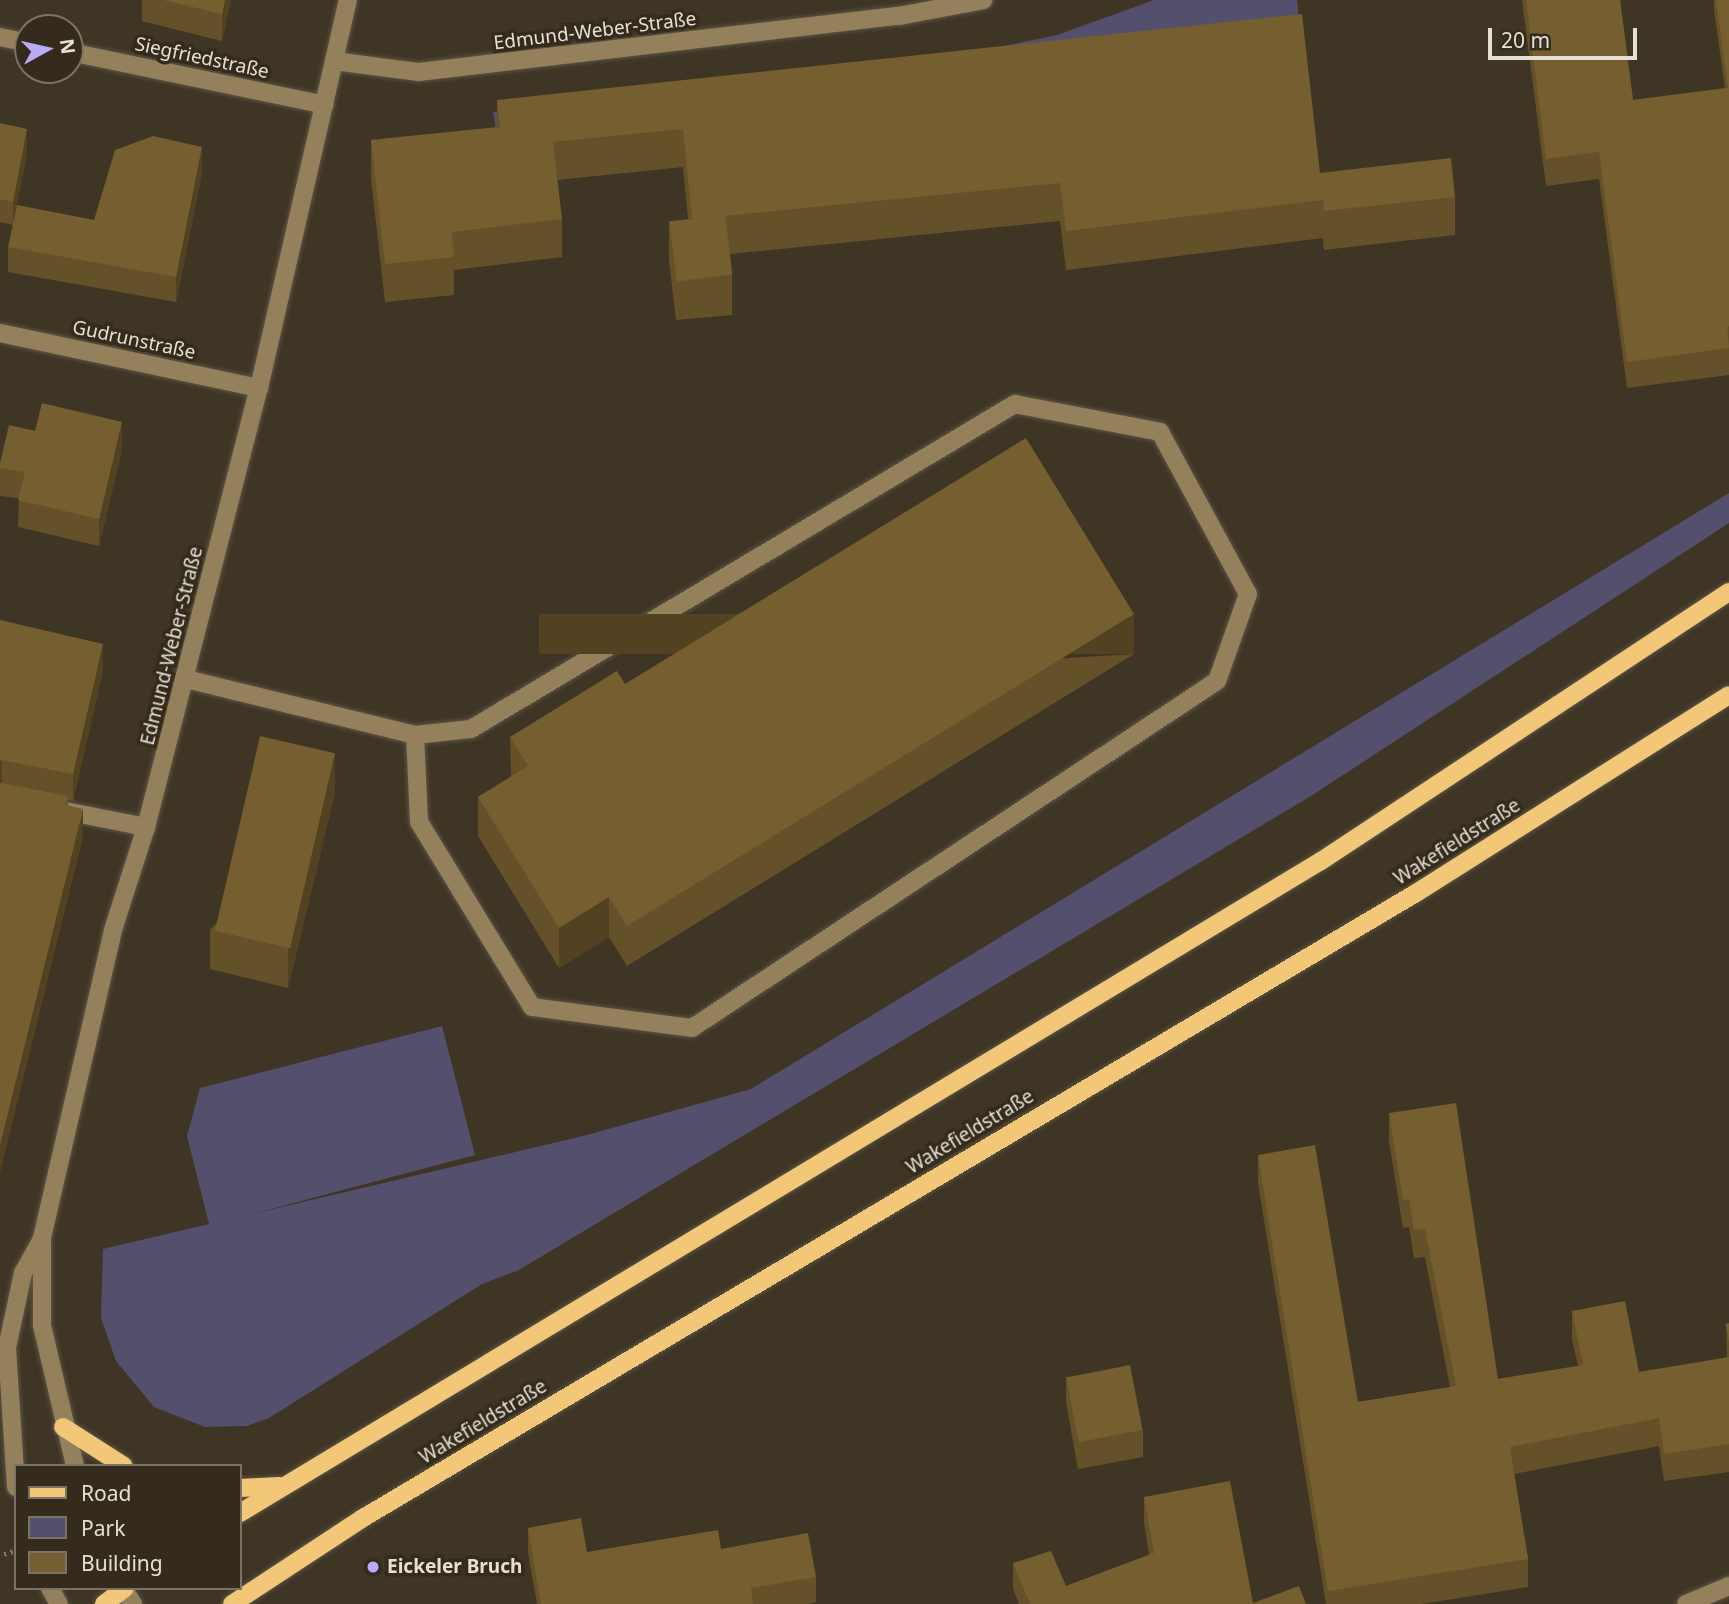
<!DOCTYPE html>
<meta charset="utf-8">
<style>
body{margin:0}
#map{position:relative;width:1729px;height:1604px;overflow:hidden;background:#3e3525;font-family:"Noto Sans",sans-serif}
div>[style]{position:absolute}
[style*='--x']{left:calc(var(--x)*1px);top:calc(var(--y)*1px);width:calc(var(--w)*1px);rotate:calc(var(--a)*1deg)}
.green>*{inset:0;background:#554f6e}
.path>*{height:4.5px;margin-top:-2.25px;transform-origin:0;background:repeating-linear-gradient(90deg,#7f776a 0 2px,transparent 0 7px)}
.roads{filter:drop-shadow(0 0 2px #5c5445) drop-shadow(0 0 2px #5c5445)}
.minor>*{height:18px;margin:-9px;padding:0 9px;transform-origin:9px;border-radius:9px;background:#94805b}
.major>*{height:18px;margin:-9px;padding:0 9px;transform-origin:9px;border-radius:9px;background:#f2c878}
.wall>*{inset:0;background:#655129}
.shaded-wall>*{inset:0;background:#524222;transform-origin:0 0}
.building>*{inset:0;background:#755e30;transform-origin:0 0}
.dots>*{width:19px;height:19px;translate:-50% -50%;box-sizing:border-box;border:4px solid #342b1c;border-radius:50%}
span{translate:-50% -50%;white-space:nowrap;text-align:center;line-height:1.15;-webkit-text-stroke:7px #342b1c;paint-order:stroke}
.street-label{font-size:19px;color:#e5dfd5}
.poi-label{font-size:19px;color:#e5dfd5;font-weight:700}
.left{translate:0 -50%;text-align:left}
.legend{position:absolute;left:14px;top:1464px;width:228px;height:126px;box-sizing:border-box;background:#342b1c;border:2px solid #7b7366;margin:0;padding:9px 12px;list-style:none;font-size:21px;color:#e5dfd5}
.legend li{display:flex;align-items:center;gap:14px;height:35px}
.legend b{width:35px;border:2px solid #7b7366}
.north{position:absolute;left:14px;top:14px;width:70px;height:70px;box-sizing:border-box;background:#342b1c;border:2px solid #7b7366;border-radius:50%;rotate:82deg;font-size:19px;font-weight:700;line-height:28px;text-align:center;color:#e5dfd5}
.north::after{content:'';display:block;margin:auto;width:24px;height:32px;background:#b9abf7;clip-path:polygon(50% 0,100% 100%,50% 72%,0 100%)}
.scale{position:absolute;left:1488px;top:28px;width:149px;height:32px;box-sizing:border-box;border:4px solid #e5dfd5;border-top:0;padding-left:9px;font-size:21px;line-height:24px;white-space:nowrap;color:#e5dfd5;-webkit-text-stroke:5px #342b1c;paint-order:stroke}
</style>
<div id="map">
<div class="green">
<div style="clip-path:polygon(1154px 0,1297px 0,1302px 49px,497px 136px,493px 112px,885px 71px,1057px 35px)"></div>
<div style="clip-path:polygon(1729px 493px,1729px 523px,1311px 796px,517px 1271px,482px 1284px,269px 1418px,247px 1426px,205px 1427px,154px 1407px,116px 1361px,101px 1318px,103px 1249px,209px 1224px,187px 1136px,200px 1088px,442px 1026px,475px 1155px,252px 1214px,587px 1135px,751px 1089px)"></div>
</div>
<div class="path">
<div style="--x:4;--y:1554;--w:13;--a:-18"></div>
</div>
<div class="roads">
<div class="minor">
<div style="--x:0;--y:37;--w:29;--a:12"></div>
<div style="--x:70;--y:52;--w:260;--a:11.7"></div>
<div style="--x:334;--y:61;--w:86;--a:7.4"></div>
<div style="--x:419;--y:72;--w:483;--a:-6.7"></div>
<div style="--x:899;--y:16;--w:86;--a:-10.7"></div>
<div style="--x:0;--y:333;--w:265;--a:12"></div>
<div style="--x:186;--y:679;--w:236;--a:13.7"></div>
<div style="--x:415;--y:735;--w:56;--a:-6.1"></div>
<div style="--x:471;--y:729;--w:634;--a:-30.86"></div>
<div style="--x:1015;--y:404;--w:148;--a:10.9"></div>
<div style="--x:1160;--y:432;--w:184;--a:61.5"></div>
<div style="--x:1248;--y:594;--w:92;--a:109.6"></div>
<div style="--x:1217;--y:681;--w:629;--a:146.54"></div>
<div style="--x:692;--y:1028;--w:161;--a:-172.5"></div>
<div style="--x:532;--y:1007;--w:217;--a:-121.4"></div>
<div style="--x:419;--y:822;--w:87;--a:-92.6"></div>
<div style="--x:60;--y:810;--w:88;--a:11.2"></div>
<div style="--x:75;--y:1466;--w:145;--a:-103.2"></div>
<div style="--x:42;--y:1325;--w:87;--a:-90"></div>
<div style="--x:42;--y:1238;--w:316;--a:-77"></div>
<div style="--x:113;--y:930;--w:108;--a:-72.2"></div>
<div style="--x:146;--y:827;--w:453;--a:-75.6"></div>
<div style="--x:259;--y:388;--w:398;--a:-77.1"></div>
<div style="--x:16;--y:1487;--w:139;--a:-93.7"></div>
<div style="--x:7;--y:1348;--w:77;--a:-78"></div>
<div style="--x:23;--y:1273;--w:35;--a:-61"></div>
<div style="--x:50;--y:1588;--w:18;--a:61"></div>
<div style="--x:123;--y:1588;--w:19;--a:58"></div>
<div style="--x:1686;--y:1604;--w:47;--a:-22.7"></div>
</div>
<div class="major">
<div style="--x:63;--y:1427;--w:72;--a:32.6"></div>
<div style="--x:240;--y:1488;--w:39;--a:-3"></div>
<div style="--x:240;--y:1513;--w:1262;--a:-31.1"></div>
<div style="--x:1321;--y:861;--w:489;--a:-33.4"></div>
<div style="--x:104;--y:1604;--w:26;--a:-37"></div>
<div style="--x:232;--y:1604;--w:157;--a:-33.3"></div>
<div style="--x:363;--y:1518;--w:1225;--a:-30.69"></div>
<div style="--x:1416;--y:893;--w:370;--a:-32.3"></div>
</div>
</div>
<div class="wall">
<div style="clip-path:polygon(142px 0,231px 0,222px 41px,142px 21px)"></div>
<div style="clip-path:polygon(1522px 0,1620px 0,1633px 100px,1725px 88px,1714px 10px,1714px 0,1729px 0,1729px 375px,1627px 388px,1599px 179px,1546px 186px)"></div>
<div style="clip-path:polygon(497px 100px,1320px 173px,1455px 197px,1455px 235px,1324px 250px,1323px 238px,1066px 270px,1060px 221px,730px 254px,732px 275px,732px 315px,676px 320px,669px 260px,669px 221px,688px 219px,683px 167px,557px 180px,562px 219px,562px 257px,454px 270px,454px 295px,385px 302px,371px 179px,371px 140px,497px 127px)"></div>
<div style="clip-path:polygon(0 123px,27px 153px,13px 225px,0 222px)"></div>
<div style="clip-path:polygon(202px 172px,176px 302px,8px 272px,8px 247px,94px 220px)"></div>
<div style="clip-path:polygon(35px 431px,122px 450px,99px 546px,18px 527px,19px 498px,0 496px,0 463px)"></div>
<div style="clip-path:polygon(0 620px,103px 671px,73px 801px,68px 800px,68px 806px,83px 836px,0 1172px)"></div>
<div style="clip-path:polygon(1134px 654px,627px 966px,609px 937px,559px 968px,478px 836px,478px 797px,511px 777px,510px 737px,625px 684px)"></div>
<div style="clip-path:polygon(335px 793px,288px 988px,210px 969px,210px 930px)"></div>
<div style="clip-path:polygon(1389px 1113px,1498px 1379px,1578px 1366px,1572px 1339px,1572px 1311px,1639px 1372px,1727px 1358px,1726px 1324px,1729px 1323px,1729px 1472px,1664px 1481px,1659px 1446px,1514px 1474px,1528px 1559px,1528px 1587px,1422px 1604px,1326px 1604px,1258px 1183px,1258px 1155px,1358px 1402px,1450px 1387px,1425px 1257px,1414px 1258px,1409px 1227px,1403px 1228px,1389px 1141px)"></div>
<div style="clip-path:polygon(1066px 1376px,1143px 1430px,1143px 1457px,1078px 1469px,1066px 1403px)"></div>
<div style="clip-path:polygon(1144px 1497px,1253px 1603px,1306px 1604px,1019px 1604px,1013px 1589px,1013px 1563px,1066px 1586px,1149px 1555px,1144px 1523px)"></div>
<div style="clip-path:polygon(528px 1528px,587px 1552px,721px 1549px,816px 1577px,816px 1602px,807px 1604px,537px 1604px,528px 1553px)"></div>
</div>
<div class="shaded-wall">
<div style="clip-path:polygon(225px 0,231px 0,222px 41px,222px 14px)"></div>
<div style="clip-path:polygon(27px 129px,27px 153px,13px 225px,13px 202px)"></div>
<div style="clip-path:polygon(202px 147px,202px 172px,176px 302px,176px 277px)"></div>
<div style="clip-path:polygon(122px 422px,122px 450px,99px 546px,99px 519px)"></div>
<div style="left:1134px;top:614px;width:40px;height:595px;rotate:90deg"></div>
<div style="clip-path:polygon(103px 644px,103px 671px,73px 801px,73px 774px)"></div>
<div style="clip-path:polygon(335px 754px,335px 793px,288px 988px,288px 949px)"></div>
<div style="left:2px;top:760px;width:27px;height:2px;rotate:90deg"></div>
<div style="clip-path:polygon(83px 809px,83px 836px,0 1172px,0 1145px)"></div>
<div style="clip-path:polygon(609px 897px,609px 937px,559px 968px,559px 928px)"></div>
</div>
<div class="building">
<div style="clip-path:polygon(163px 0,225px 0,222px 14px)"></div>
<div style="clip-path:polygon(1526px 0,1620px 0,1633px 100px,1728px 88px,1716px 0,1729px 0,1729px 326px,1727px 326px,1729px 348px,1627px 362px,1599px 152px,1546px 159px)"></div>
<div style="clip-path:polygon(1302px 14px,1320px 173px,1451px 158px,1455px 197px,1324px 211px,1323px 200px,1066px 231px,1060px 183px,692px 219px,683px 129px,553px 142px,562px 219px,452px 232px,454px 257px,385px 264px,371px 140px,500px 127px,497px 100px)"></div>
<div style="clip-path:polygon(0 123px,27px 129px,13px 202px,0 199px)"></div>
<div style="clip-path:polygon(153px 136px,202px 147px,176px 277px,8px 247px,17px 205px,94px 220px,115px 150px)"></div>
<div style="left:725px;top:215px;width:60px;height:56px;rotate:83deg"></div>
<div style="clip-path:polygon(42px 403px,122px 422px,99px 519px,18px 500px,25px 472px,0 468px,0 463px,9px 425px,35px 431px)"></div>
<div style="clip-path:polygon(1026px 438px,1134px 614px,627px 926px,609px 897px,559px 928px,478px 797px,528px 766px,510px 737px,617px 671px,625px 684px)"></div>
<div style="clip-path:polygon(0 620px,103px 644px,73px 774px,2px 760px,0 761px)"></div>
<div style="left:260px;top:736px;width:77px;height:200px;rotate:13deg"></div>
<div style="clip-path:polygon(0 783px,68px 796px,66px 805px,83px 809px,0 1145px)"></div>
<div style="clip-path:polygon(1456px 1103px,1498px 1379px,1583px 1365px,1572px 1311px,1625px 1301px,1639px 1372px,1729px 1357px,1729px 1444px,1664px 1454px,1659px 1418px,1510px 1447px,1528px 1559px,1328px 1591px,1258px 1155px,1315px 1145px,1358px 1402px,1456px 1386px,1425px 1229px,1414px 1230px,1409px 1199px,1403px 1200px,1389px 1113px)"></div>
<div style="clip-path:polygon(1729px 1323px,1729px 1342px,1726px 1324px)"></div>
<div style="left:1130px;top:1365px;width:66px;height:65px;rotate:79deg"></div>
<div style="clip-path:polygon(1230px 1481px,1253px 1603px,1299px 1586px,1306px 1604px,1030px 1604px,1013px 1563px,1051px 1551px,1066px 1586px,1154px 1553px,1144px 1497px)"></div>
<div style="clip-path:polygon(581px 1518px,587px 1552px,718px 1530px,721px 1549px,808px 1533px,816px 1577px,751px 1588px,753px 1604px,541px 1604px,528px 1528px)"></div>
</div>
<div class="dots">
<div style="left:373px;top:1567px;background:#b9abf7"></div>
</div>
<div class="street-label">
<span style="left:595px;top:31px;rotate:-7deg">Edmund-Weber-Straße</span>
<span style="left:202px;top:58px;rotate:12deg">Siegfriedstraße</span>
<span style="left:134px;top:340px;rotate:12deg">Gudrunstraße</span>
<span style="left:172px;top:646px;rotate:-76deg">Edmund-Weber-Straße</span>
<span style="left:1457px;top:842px;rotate:-32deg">Wakefieldstraße</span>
<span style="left:970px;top:1132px;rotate:-31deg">Wakefieldstraße</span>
<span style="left:483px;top:1422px;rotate:-31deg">Wakefieldstraße</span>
</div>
<div class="poi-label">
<span class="left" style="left:387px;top:1567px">Eickeler Bruch</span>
</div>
<ul class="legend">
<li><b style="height:9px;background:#f2c878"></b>Road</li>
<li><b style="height:19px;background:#554f6e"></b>Park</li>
<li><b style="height:19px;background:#755e30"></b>Building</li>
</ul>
<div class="north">N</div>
<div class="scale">20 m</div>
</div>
